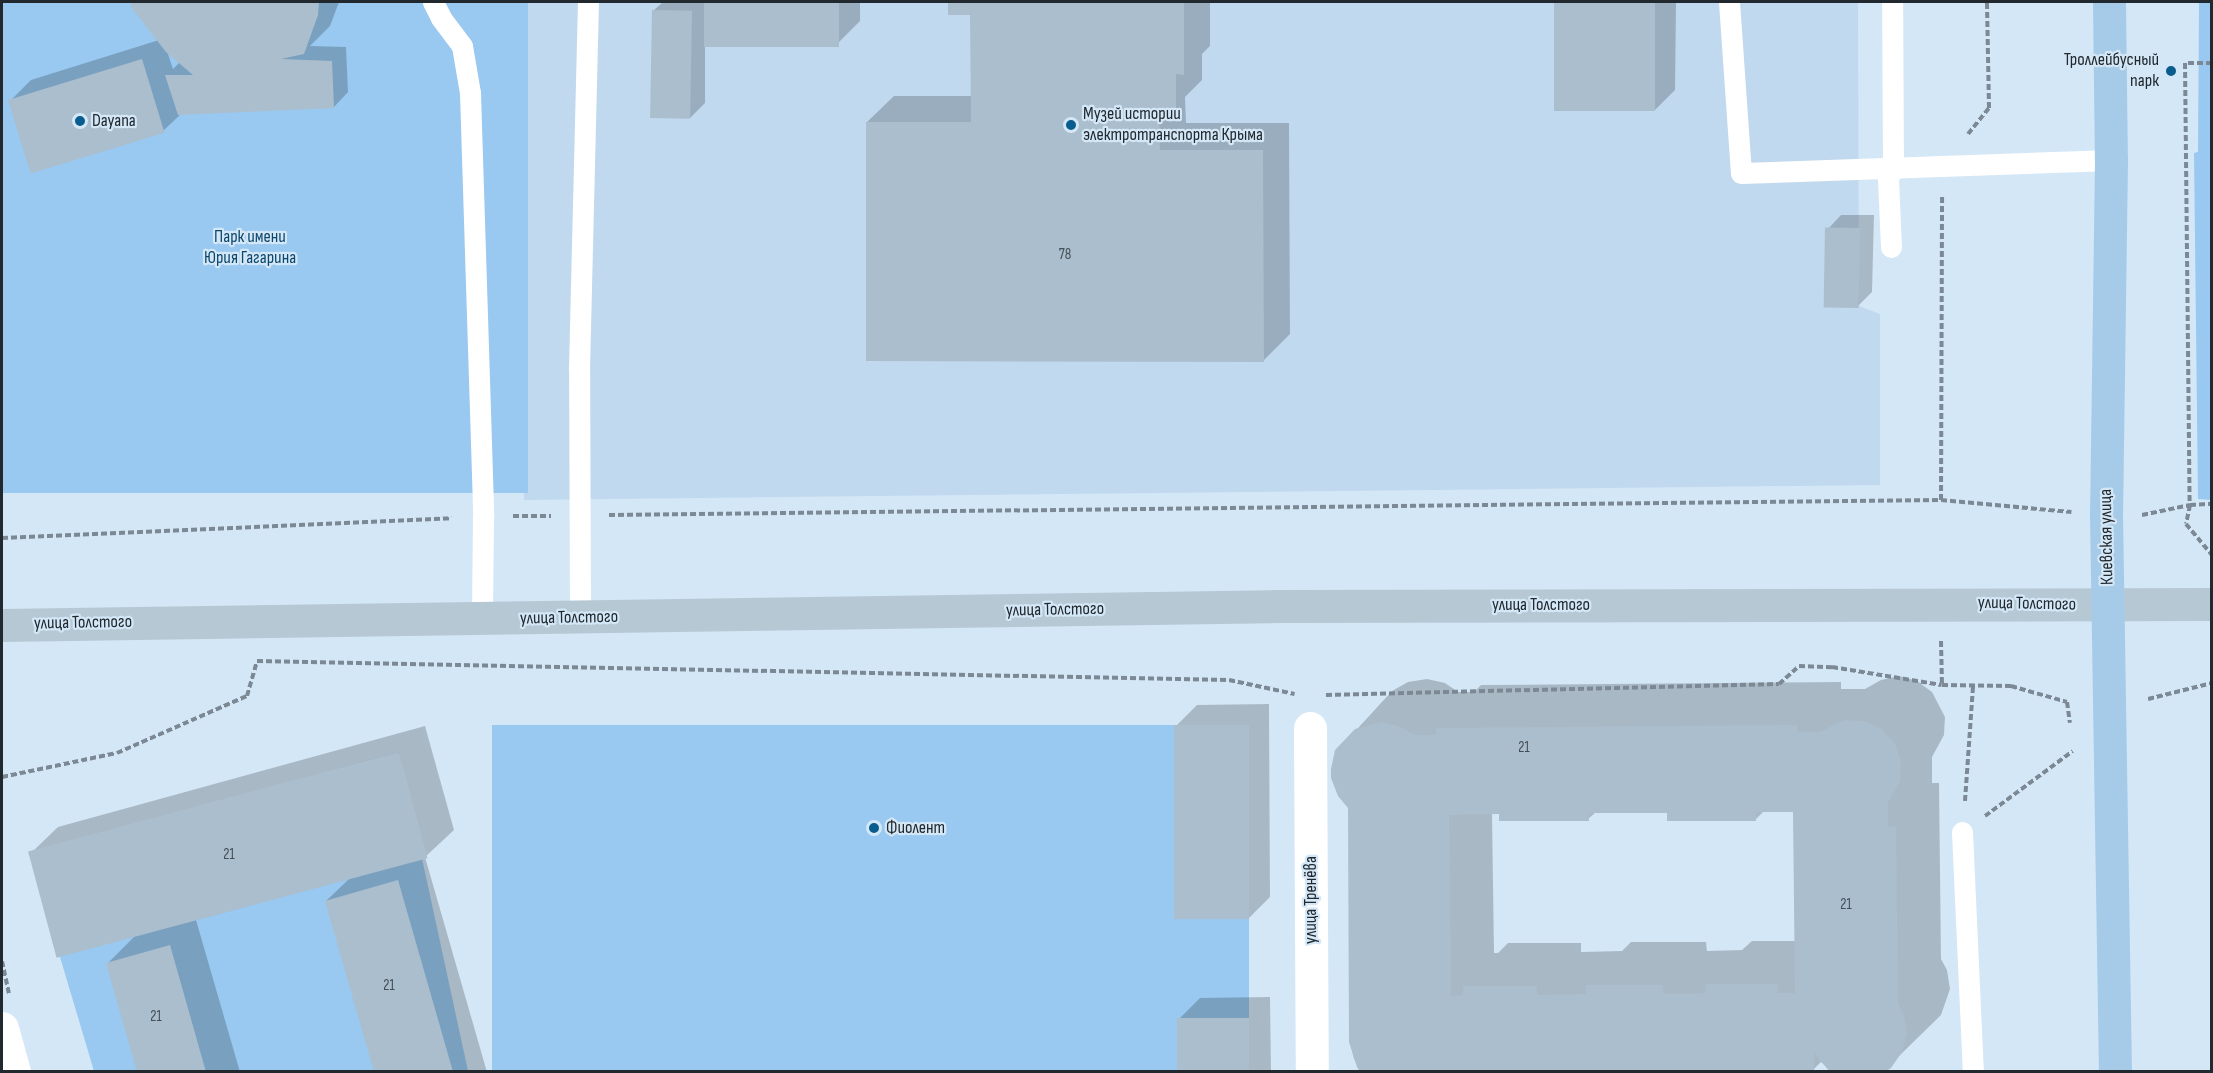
<!DOCTYPE html>
<meta charset="utf-8">
<style>
body{margin:0}
#map{position:relative;width:2213px;height:1073px;overflow:hidden;background:#d4e7f7;font-family:"Sofia Sans Condensed",sans-serif}
div>[style]{position:absolute}
[style*='--x']{left:calc(var(--x)*1px);top:calc(var(--y)*1px);width:calc(var(--w)*1px);rotate:calc(var(--a)*1deg)}
.built>*{inset:0;background:#c1d9ee}
.green>*{inset:0;background:#99c8f0;transform-origin:0 0}
.shadow>*{inset:0;background:#0003}
.building>*{inset:0;background:#abbecd;transform-origin:0 0}
.path>*{height:4px;margin-top:-2px;transform-origin:0;background:repeating-linear-gradient(90deg,#7c8994 0 6px,transparent 0 9px)}
.service>*{height:21px;margin:-10.5px;padding:0 10.5px;transform-origin:10.5px;border-radius:10.5px;background:#fff}
.minor>*{height:33px;margin:-16.5px;padding:0 16.5px;transform-origin:16.5px;border-radius:16.5px;background:#fff}
.tertiary>*{height:33px;margin:-16.5px;padding:0 16.5px;transform-origin:16.5px;border-radius:16.5px;background:#fff}
.secondary>*{height:33px;margin:-16.5px;padding:0 16.5px;transform-origin:16.5px;border-radius:16.5px;background:#b6c8d4}
.primary>*{height:33px;margin:-16.5px;padding:0 16.5px;transform-origin:16.5px;border-radius:16.5px;background:#a6cbe8}
.dots>*{width:16px;height:16px;translate:-50% -50%;box-sizing:border-box;border:3px solid #d4e7f7;border-radius:50%}
span{translate:-50% -50%;white-space:nowrap;text-align:center;line-height:1.15;-webkit-text-stroke:4.5px #d4e7f7;paint-order:stroke}
.number-label{font-size:15px;color:#444e56}
.number-label span{-webkit-text-stroke-width:0}
.poi-label{font-size:18px;color:#21282e}
.right{translate:-100% -50%;text-align:right}
.left{translate:0 -50%;text-align:left}
.park-label{font-size:18px;color:#0c476d}
.street-label{font-size:18px;color:#21282e}
.frame{position:absolute;inset:0;border:3px solid #21282e;pointer-events:none}
</style>
<div id="map">
<div class="built">
<div style="clip-path:polygon(528px 2px,1858px 2px,1859px 306px,1880px 314px,1880px 485px,524px 500px)"></div>
</div>
<div class="green">
<div style="left:2px;top:2px;width:526px;height:491px"></div>
<div style="clip-path:polygon(2199px 2px,2212px 2px,2211px 500px,2198px 499px,2194px 153px,2198px 152px)"></div>
<div style="left:1249px;top:725px;width:346px;height:757px;rotate:90deg"></div>
<div style="clip-path:polygon(399px 752px,468px 1071px,94px 1071px,29px 853px)"></div>
</div>
<div class="shadow">
<div style="clip-path:polygon(evenodd,133px 2px,339px 2px,330px 26px,310px 46px,346px 47px,348px 92px,334px 107px,181px 114px,164px 130px,32px 171px,10px 101px,31px 80px,159px 40px,133px 6px,133px 2px,167px 51px,180px 62px,173px 69px,167px 51px)"></div>
<div style="clip-path:polygon(663px 2px,860px 2px,860px 21px,839px 42px,705px 45px,705px 103px,690px 118px,653px 11px)"></div>
<div style="clip-path:polygon(950px 2px,1210px 2px,1210px 46px,1202px 54px,1202px 80px,1185px 97px,1186px 123px,1289px 123px,1290px 334px,1263px 361px,867px 122px,894px 96px,972px 96px,972px 13px,950px 13px)"></div>
<div style="clip-path:polygon(1556px 2px,1676px 2px,1675px 90px,1654px 111px,1555px 110px)"></div>
<div style="clip-path:polygon(1841px 215px,1874px 215px,1872px 292px,1858px 306px,1827px 230px)"></div>
<div style="clip-path:polygon(evenodd,1899px 676px,1917px 681px,1932px 692px,1945px 717px,1944px 735px,1932px 757px,1932px 783px,1939px 783px,1941px 959px,1947px 970px,1950px 989px,1941px 1015px,1896px 1059px,1834px 1072px,1821px 1062px,1813px 1070px,1768px 1072px,1363px 1072px,1354px 1059px,1350px 1042px,1349px 807px,1337px 751px,1392px 691px,1408px 682px,1427px 679px,1445px 683px,1458px 692px,1474px 692px,1481px 685px,1841px 682px,1841px 689px,1865px 689px,1881px 680px,1899px 676px,1795px 810px,1796px 941px,1752px 941px,1742px 950px,1707px 951px,1706px 942px,1631px 942px,1622px 951px,1581px 952px,1581px 943px,1508px 943px,1498px 953px,1494px 953px,1492px 813px,1588px 819px,1596px 812px,1668px 811px,1756px 819px,1764px 811px,1795px 810px)"></div>
<div style="clip-path:polygon(1269px 704px,1270px 897px,1249px 918px,1176px 726px,1197px 705px)"></div>
<div style="clip-path:polygon(425px 726px,454px 830px,425px 857px,487px 1072px,375px 1072px,326px 901px,350px 878px,196px 920px,240px 1072px,139px 1072px,108px 963px,134px 937px,31px 853px,58px 827px)"></div>
<div style="clip-path:polygon(1270px 997px,1271px 1072px,1179px 1072px,1179px 1019px,1200px 998px)"></div>
</div>
<div class="building">
<div style="clip-path:polygon(131px 2px,319px 2px,318px 15px,304px 54px,281px 59px,332px 61px,334px 108px,178px 115px,165px 75px,193px 75px,166px 52px,131px 7px)"></div>
<div style="left:704px;top:2px;width:135px;height:45px"></div>
<div style="clip-path:polygon(948px 2px,1184px 2px,1184px 75px,1176px 74px,1176px 108px,1159px 108px,1160px 150px,1263px 150px,1264px 362px,866px 361px,866px 122px,971px 122px,970px 15px,948px 15px)"></div>
<div style="left:1554px;top:2px;width:101px;height:109px"></div>
<div style="left:652px;top:10px;width:40px;height:108px;rotate:1deg"></div>
<div style="left:142px;top:59px;width:77px;height:140px;rotate:73deg"></div>
<div style="left:1860px;top:228px;width:80px;height:35px;rotate:91deg"></div>
<div style="clip-path:polygon(evenodd,1845px 720px,1864px 721px,1882px 729px,1895px 744px,1901px 762px,1900px 781px,1888px 802px,1888px 826px,1896px 827px,1898px 1004px,1904px 1015px,1907px 1033px,1902px 1052px,1891px 1068px,1885px 1072px,1830px 1072px,1814px 1053px,1814px 1071px,1360px 1072px,1357px 1067px,1349px 1042px,1348px 808px,1338px 796px,1331px 778px,1331px 769px,1335px 750px,1355px 729px,1382px 722px,1401px 727px,1414px 735px,1436px 735px,1436px 728px,1797px 725px,1797px 732px,1820px 732px,1845px 720px,1756px 812px,1793px 812px,1795px 993px,1778px 993px,1778px 984px,1706px 984px,1706px 993px,1663px 994px,1663px 985px,1586px 985px,1586px 994px,1537px 995px,1537px 986px,1463px 986px,1463px 995px,1451px 996px,1449px 815px,1499px 814px,1499px 821px,1589px 821px,1589px 813px,1667px 813px,1667px 821px,1756px 821px,1756px 812px)"></div>
<div style="left:1174px;top:725px;width:75px;height:194px"></div>
<div style="left:399px;top:752px;width:110px;height:384px;rotate:75deg"></div>
<div style="left:398px;top:880px;width:200px;height:76px;rotate:74deg"></div>
<div style="clip-path:polygon(170px 945px,206px 1072px,137px 1072px,106px 963px)"></div>
<div style="left:1177px;top:1018px;width:72px;height:54px"></div>
</div>
<div class="path">
<div style="--x:2212;--y:63;--w:27;--a:180"></div>
<div style="--x:2185;--y:63;--w:442;--a:89.4"></div>
<div style="--x:2190;--y:505;--w:19;--a:102"></div>
<div style="--x:2186;--y:524;--w:40;--a:50"></div>
<div style="--x:1968;--y:134;--w:33;--a:-51"></div>
<div style="--x:1989;--y:108;--w:106;--a:-91.1"></div>
<div style="--x:1941;--y:500;--w:304;--a:-89.8"></div>
<div style="--x:609;--y:515;--w:1332;--a:-0.65"></div>
<div style="--x:1941;--y:500;--w:131;--a:5.3"></div>
<div style="--x:2142;--y:515;--w:49;--a:-11.8"></div>
<div style="--x:2190;--y:505;--w:22;--a:-3"></div>
<div style="--x:513;--y:516;--w:38;--a:0"></div>
<div style="--x:2;--y:538;--w:450;--a:-2.5"></div>
<div style="--x:1941;--y:641;--w:44;--a:88.7"></div>
<div style="--x:1326;--y:695;--w:453;--a:-1.4"></div>
<div style="--x:1779;--y:684;--w:27;--a:-42"></div>
<div style="--x:1799;--y:666;--w:33;--a:2"></div>
<div style="--x:1832;--y:667;--w:111;--a:9.3"></div>
<div style="--x:1942;--y:685;--w:69;--a:0.8"></div>
<div style="--x:2011;--y:686;--w:58;--a:15.9"></div>
<div style="--x:2067;--y:702;--w:21;--a:82"></div>
<div style="--x:2148;--y:699;--w:66;--a:-14"></div>
<div style="--x:2;--y:777;--w:117;--a:-11.8"></div>
<div style="--x:117;--y:753;--w:142;--a:-23.7"></div>
<div style="--x:247;--y:696;--w:36;--a:-74"></div>
<div style="--x:257;--y:661;--w:972;--a:1.12"></div>
<div style="--x:1229;--y:680;--w:67;--a:12"></div>
<div style="--x:1965;--y:801;--w:115;--a:-86"></div>
<div style="--x:1985;--y:816;--w:109;--a:-36.5"></div>
<div style="--x:2;--y:961;--w:33;--a:78"></div>
</div>
<div class="service">
<div style="--x:433;--y:2;--w:18;--a:63"></div>
<div style="--x:441;--y:18;--w:35;--a:53"></div>
<div style="--x:462;--y:46;--w:48;--a:80.3"></div>
<div style="--x:470;--y:93;--w:424;--a:88.2"></div>
<div style="--x:483;--y:517;--w:102;--a:90.6"></div>
<div style="--x:1729;--y:2;--w:171;--a:86"></div>
<div style="--x:1741;--y:173;--w:370;--a:-2"></div>
<div style="--x:1891;--y:247;--w:69;--a:-92.5"></div>
<div style="--x:1888;--y:178;--w:11;--a:-63"></div>
<div style="--x:1893;--y:168;--w:166;--a:-90.3"></div>
<div style="--x:580;--y:617;--w:248;--a:-90.2"></div>
<div style="--x:579;--y:369;--w:367;--a:-88.6"></div>
<div style="--x:1962;--y:832;--w:240;--a:87.4"></div>
</div>
<div class="minor">
<div style="--x:1310;--y:728;--w:344;--a:89.7"></div>
</div>
<div class="tertiary">
<div style="--x:2;--y:1028;--w:46;--a:74.7"></div>
</div>
<div class="secondary">
<div style="--x:2;--y:625;--w:1278;--a:-0.85"></div>
<div style="--x:1280;--y:606;--w:932;--a:-0.12"></div>
</div>
<div class="primary">
<div style="--x:2109;--y:2;--w:158;--a:89.3"></div>
<div style="--x:2111;--y:160;--w:354;--a:90.8"></div>
<div style="--x:2106;--y:514;--w:558;--a:89.08"></div>
</div>
<div class="dots">
<div style="left:2171px;top:71px;background:#095c8e"></div>
<div style="left:80px;top:121px;background:#095c8e"></div>
<div style="left:1071px;top:125px;background:#095c8e"></div>
<div style="left:874px;top:828px;background:#095c8e"></div>
</div>
<div class="number-label">
<span style="left:1065px;top:255px">78</span>
<span style="left:1524px;top:748px">21</span>
<span style="left:229px;top:855px">21</span>
<span style="left:1846px;top:905px">21</span>
<span style="left:389px;top:986px">21</span>
<span style="left:156px;top:1017px">21</span>
</div>
<div class="poi-label">
<span class="right" style="left:2159px;top:71px">Троллейбусный<br>парк</span>
<span class="left" style="left:1083px;top:125px">Музей истории<br>электротранспорта Крыма</span>
<span class="left" style="left:92px;top:121px">Dayana</span>
<span class="left" style="left:886px;top:828px">Фиолент</span>
</div>
<div class="park-label">
<span style="left:250px;top:248px">Парк имени<br>Юрия Гагарина</span>
</div>
<div class="street-label">
<span style="left:2107px;top:537px;rotate:-91deg">Киевская улица</span>
<span style="left:2027px;top:604px;rotate:1deg">улица Толстого</span>
<span style="left:1541px;top:605px">улица Толстого</span>
<span style="left:1055px;top:610px;rotate:-1deg">улица Толстого</span>
<span style="left:569px;top:618px;rotate:-1deg">улица Толстого</span>
<span style="left:83px;top:623px;rotate:-1deg">улица Толстого</span>
<span style="left:1311px;top:900px;rotate:-90deg">улица Тренёва</span>
</div>
<div class="frame"></div>
</div>
